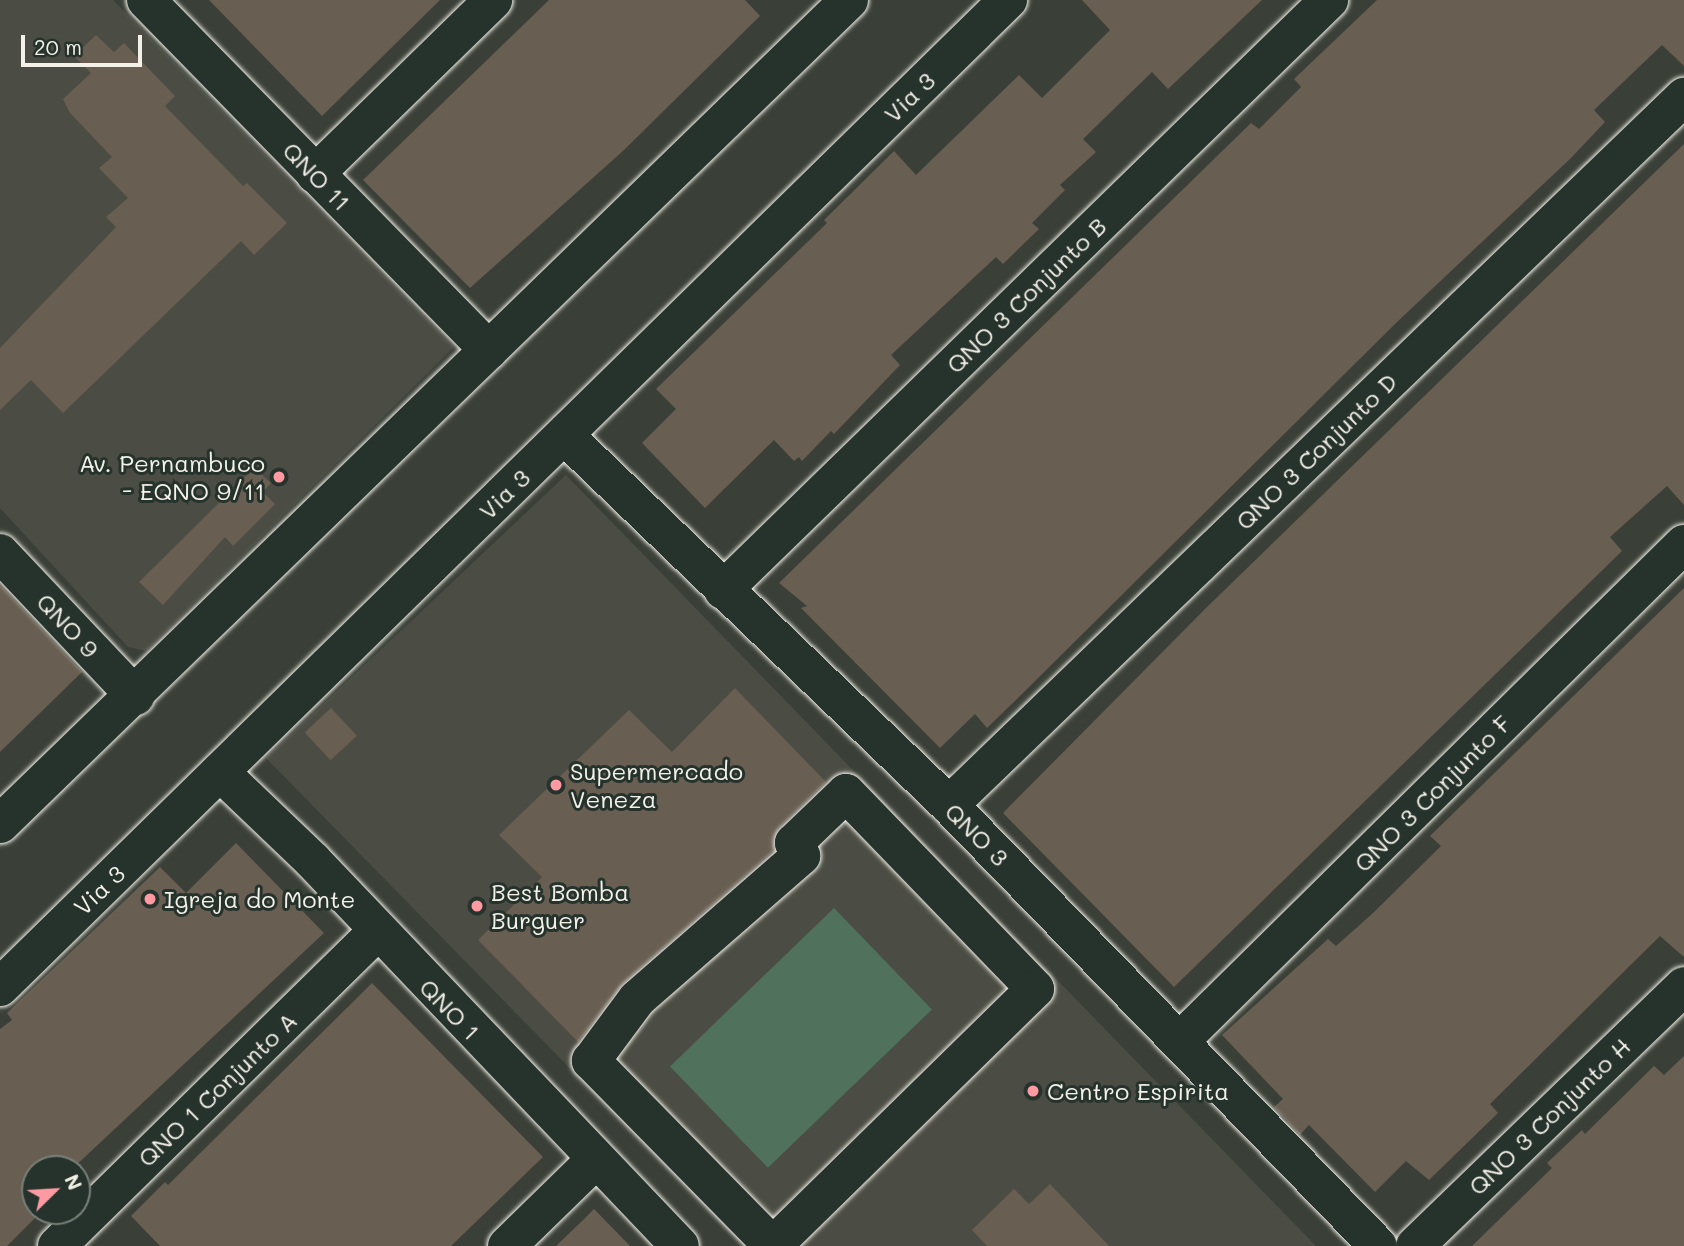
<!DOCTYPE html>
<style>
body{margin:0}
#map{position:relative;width:1684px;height:1246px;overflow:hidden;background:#3a4038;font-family:Mali,sans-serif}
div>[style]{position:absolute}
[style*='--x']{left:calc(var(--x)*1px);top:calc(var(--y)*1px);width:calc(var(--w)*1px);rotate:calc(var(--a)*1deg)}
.built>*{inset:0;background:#4b4c43}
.green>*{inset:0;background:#50715c;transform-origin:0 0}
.building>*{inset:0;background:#685e52;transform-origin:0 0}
.roads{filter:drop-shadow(0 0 2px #f4f1e8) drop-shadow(0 0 2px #f4f1e8)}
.minor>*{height:38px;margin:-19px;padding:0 19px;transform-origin:19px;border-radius:19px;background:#26332d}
.major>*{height:38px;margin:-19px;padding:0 19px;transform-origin:19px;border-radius:19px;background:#26332d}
.dots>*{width:19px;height:19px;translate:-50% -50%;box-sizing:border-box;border:4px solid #26332d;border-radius:50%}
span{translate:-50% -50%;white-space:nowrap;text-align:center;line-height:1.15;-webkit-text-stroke:6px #26332d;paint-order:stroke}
.street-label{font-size:24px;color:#f4f1e8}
.poi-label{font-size:24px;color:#f4f1e8}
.right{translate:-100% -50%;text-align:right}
.left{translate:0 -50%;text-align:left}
.north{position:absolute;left:21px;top:1155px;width:70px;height:70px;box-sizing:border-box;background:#26332d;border:2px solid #787f78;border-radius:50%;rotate:66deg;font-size:19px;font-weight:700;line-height:28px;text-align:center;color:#f4f1e8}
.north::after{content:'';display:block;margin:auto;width:24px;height:32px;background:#ff9aa2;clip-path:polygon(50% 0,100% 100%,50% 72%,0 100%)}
.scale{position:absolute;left:21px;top:35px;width:121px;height:32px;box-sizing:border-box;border:4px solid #f4f1e8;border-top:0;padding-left:9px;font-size:21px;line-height:24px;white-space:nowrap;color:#f4f1e8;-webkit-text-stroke:5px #26332d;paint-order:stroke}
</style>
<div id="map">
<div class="built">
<div style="clip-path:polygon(0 0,113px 0,454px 347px,146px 651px,128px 647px,0 508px)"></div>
<div style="clip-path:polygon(566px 475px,1316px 1246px,744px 1246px,266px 758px)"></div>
</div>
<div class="green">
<div style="left:834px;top:908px;width:141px;height:228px;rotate:46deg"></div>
</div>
<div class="building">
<div style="clip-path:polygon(209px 0,440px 0,322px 116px)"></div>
<div style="clip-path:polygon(549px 0,745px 0,760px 16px,624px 150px,470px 288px,363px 180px)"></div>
<div style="clip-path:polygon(1082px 0,1262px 0,1168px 89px,1152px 72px,1083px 139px,1096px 152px,1060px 185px,1065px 190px,1032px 223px,1039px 229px,1003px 264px,996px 257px,891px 355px,900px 365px,834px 434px,831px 431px,802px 461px,799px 457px,794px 461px,774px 440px,705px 508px,642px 443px,676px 409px,656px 389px,827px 223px,824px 220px,894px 151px,916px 175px,1019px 75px,1042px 98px,1110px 30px)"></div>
<div style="clip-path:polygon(1377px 0,1684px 0,1684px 66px,1662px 45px,1594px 110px,1605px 122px,1571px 158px,1396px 323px,1022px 694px,987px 728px,975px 714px,940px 748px,801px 608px,807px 606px,779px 583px,1251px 123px,1259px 129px,1301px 87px,1294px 79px)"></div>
<div style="clip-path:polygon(96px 35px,114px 52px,124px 43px,175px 96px,165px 106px,243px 186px,247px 183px,287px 223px,254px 255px,241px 241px,63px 413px,31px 380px,0 410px,0 348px,116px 227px,106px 217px,128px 198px,99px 168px,112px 157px,70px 113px,63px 99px,91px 73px,74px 56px)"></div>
<div style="clip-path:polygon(1684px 144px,1684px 505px,1667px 486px,1610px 537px,1622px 551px,1174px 987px,1003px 813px,1206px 608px)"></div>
<div style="clip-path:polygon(254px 468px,271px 483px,263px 492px,275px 504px,233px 546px,225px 537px,163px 605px,139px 582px)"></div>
<div style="clip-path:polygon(0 585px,82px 672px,0 752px)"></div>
<div style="clip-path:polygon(1684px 588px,1684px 957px,1660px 936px,1490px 1104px,1498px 1113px,1429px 1180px,1406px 1161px,1375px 1192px,1309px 1125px,1300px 1135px,1274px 1107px,1283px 1099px,1222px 1035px,1328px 939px,1336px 946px,1372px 914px,1441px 846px,1430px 836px)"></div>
<div style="clip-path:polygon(735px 688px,826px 782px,779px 827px,773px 839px,774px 850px,623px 983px,578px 1042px,478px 940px,542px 877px,499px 835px,629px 710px,672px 752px)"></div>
<div style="left:331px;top:708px;width:38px;height:36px;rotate:47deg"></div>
<div style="clip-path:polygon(236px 843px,324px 933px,72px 1169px,35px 1169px,35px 1218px,7px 1246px,0 1246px,0 1029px,12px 1020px,7px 1013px,160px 867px,186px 893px)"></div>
<div style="clip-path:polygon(372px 983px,543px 1157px,451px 1246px,160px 1246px,131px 1216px,165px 1182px,168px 1185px)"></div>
<div style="clip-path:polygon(1684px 1056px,1684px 1246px,1472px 1246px,1552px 1168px,1547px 1163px,1582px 1130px,1585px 1134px,1654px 1066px,1664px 1075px)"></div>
<div style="clip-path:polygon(1050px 1184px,1109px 1246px,987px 1246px,972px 1230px,1014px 1189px,1029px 1204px)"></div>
<div style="clip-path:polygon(594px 1209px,630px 1246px,556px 1246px,583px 1220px)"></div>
</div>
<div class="roads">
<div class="minor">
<div style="--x:146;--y:0;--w:490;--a:45.6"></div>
<div style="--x:315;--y:174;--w:249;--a:-44.3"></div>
<div style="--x:564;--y:435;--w:534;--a:43.86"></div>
<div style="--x:949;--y:805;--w:615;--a:45.79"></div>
<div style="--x:0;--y:553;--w:197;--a:46.6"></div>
<div style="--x:723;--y:590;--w:846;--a:-44.23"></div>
<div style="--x:220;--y:772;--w:127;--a:43.7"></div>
<div style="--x:312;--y:860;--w:533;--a:46.37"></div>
<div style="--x:949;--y:805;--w:1021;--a:-43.93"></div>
<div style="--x:1180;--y:1041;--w:708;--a:-44.6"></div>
<div style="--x:57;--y:1246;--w:448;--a:-44.5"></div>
<div style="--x:507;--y:1246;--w:123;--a:-44.3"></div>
<div style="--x:773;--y:1246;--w:260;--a:-134.5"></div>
<div style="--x:591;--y:1061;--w:77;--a:-53.4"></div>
<div style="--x:637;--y:999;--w:218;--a:-41.1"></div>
<div style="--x:801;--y:856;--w:15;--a:-118"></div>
<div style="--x:794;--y:843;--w:72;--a:-43.9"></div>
<div style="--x:846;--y:793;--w:272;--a:46"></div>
<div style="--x:1035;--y:989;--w:367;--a:135.6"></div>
<div style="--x:1415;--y:1246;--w:374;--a:-44"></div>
</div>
<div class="major">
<div style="--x:0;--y:824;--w:1183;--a:-44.14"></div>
<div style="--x:0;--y:987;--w:1411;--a:-44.4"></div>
</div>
</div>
<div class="dots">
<div style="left:279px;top:477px;background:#ff9aa2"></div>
<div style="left:556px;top:785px;background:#ff9aa2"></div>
<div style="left:150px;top:899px;background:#ff9aa2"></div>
<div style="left:477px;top:906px;background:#ff9aa2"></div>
<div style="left:1033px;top:1091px;background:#ff9aa2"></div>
</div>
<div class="street-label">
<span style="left:909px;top:97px;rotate:-44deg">Via 3</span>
<span style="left:317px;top:176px;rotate:46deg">QNO 11</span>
<span style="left:1026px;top:295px;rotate:-44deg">QNO 3 Conjunto B</span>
<span style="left:1316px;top:451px;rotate:-44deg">QNO 3 Conjunto D</span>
<span style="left:504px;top:494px;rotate:-44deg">Via 3</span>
<span style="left:68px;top:625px;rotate:47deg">QNO 9</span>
<span style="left:1432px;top:793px;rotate:-45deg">QNO 3 Conjunto F</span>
<span style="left:977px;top:834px;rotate:45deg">QNO 3</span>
<span style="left:99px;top:890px;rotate:-44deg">Via 3</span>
<span style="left:450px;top:1009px;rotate:46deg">QNO 1</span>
<span style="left:217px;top:1089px;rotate:-44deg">QNO 1 Conjunto A</span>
<span style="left:1549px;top:1116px;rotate:-44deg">QNO 3 Conjunto H</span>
</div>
<div class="poi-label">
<span class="right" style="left:265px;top:477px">Av. Pernambuco<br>- EQNO 9/11</span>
<span class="left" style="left:570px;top:785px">Supermercado<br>Veneza</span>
<span class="left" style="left:491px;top:906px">Best Bomba<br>Burguer</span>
<span class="left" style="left:164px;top:899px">Igreja do Monte</span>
<span class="left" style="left:1047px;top:1091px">Centro Espirita</span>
</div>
<div class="north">N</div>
<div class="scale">20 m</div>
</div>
